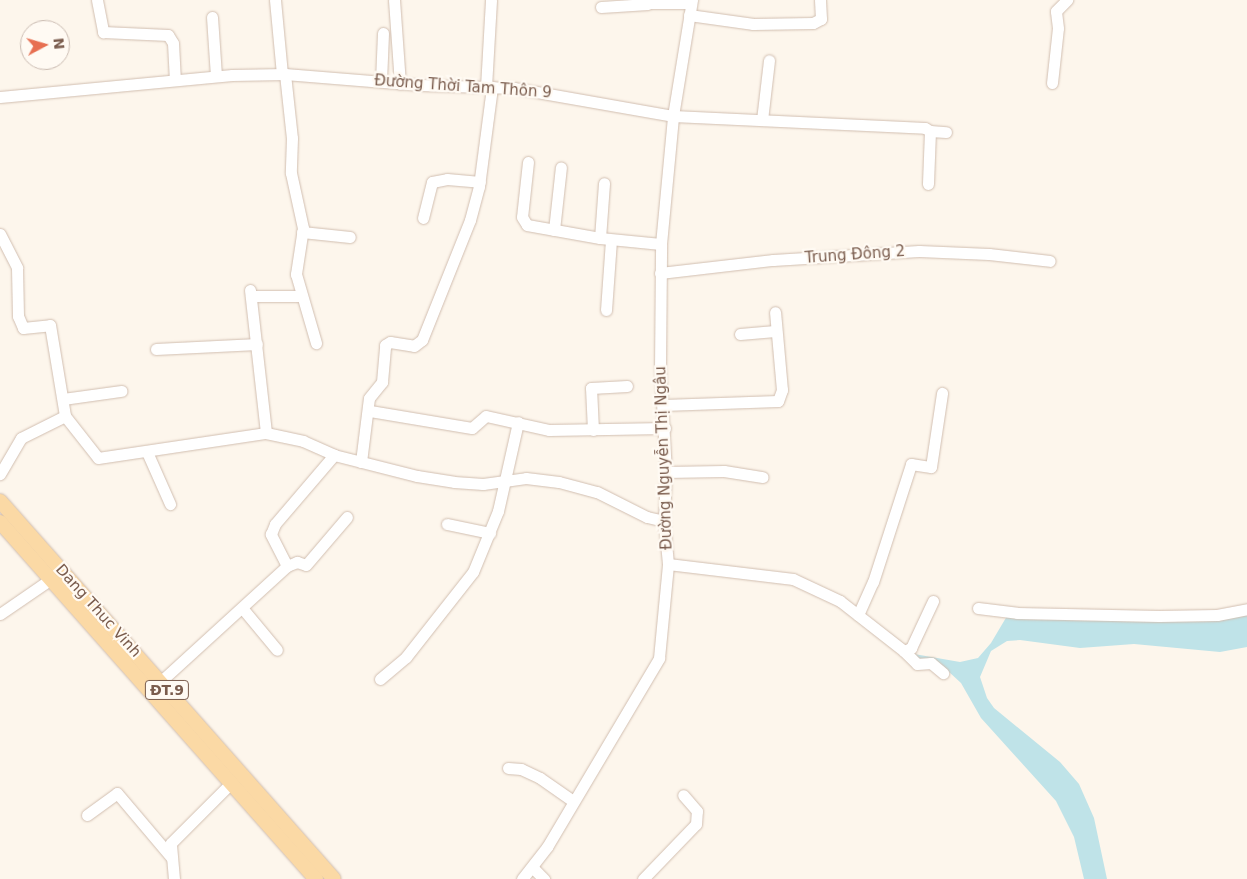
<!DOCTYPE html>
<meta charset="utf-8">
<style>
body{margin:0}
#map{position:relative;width:1247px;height:879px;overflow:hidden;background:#fdf6ec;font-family:"DejaVu Sans",sans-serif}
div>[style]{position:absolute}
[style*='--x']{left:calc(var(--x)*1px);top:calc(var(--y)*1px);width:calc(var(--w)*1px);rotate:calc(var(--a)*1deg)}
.water>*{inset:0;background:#bfe3e8}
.roads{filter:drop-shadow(0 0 1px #d1beb0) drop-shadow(0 0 1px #d1beb0)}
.minor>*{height:11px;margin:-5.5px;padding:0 5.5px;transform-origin:5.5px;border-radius:5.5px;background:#fff}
.major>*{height:14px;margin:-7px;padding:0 7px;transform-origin:7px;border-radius:7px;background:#fbd9a5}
span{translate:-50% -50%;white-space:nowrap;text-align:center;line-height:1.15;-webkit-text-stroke:4.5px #fffaf3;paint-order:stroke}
.shield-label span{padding:1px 4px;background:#fffaf3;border:1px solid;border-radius:4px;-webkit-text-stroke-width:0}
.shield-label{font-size:14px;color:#7a5c4d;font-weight:700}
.street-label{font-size:15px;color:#7a5c4d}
.north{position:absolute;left:20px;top:20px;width:50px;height:50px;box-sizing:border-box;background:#fffaf3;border:1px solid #cabbb1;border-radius:50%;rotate:84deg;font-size:14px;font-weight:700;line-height:20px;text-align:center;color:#7a5c4d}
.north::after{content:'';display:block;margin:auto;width:18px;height:22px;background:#e76f51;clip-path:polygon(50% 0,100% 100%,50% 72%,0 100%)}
</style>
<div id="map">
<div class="water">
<div style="clip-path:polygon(1247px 613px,1247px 647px,1220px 652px,1134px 644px,1080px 648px,1020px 640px,1007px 641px,991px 651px,980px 677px,987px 698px,994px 708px,1060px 762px,1079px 784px,1094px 818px,1107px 879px,1084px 879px,1074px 837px,1056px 801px,981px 718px,961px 683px,948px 671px,917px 662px,914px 654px,960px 662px,978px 658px,991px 643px,1007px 616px)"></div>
</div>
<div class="roads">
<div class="minor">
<div style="--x:97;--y:0;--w:33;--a:79"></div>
<div style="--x:103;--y:32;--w:65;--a:2.6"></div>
<div style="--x:168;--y:35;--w:9;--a:58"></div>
<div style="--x:173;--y:43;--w:37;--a:87"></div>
<div style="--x:275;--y:0;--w:74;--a:84.6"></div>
<div style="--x:394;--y:0;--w:84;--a:85.9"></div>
<div style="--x:640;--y:0;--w:9;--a:18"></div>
<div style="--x:649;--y:3;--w:42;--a:0"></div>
<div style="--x:601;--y:7;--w:47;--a:-3.7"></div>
<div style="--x:689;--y:15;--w:65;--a:8"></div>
<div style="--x:753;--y:24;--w:60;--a:-1"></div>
<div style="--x:813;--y:23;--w:9;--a:-27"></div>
<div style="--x:821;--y:19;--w:19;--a:-93"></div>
<div style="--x:212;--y:17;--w:59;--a:86.1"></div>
<div style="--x:285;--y:74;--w:64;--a:83.8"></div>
<div style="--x:292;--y:138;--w:35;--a:92"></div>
<div style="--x:291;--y:173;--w:56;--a:77.7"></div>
<div style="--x:303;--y:228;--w:47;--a:98.7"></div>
<div style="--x:296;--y:274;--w:72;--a:73.8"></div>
<div style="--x:381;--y:81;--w:48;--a:-87.6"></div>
<div style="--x:1052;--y:83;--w:55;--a:-83.8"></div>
<div style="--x:1058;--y:28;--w:17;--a:-97"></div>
<div style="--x:1056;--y:11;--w:16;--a:-45"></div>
<div style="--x:486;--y:87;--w:87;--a:-86.7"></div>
<div style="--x:0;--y:97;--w:233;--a:-5.4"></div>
<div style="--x:232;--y:75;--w:53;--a:-1.1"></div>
<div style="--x:285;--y:74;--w:136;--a:4.6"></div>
<div style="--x:421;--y:85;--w:93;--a:1.8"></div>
<div style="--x:514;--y:88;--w:161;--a:10"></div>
<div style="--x:673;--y:116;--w:252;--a:2.7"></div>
<div style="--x:925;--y:128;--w:6;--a:31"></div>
<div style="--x:930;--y:131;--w:53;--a:92.2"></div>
<div style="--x:762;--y:120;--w:60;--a:-83.3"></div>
<div style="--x:930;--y:131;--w:16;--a:4"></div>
<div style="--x:528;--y:162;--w:55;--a:96.2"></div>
<div style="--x:522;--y:217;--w:9;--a:58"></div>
<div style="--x:527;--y:225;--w:74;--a:10.1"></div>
<div style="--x:600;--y:238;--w:61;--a:5.6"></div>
<div style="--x:423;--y:218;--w:37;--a:-76"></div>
<div style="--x:432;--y:182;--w:15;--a:-11"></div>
<div style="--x:447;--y:179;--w:33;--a:5"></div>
<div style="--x:554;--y:230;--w:63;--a:-83.7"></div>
<div style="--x:302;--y:232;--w:48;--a:5.9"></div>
<div style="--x:0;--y:234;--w:38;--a:63"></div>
<div style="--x:17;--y:268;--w:48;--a:88.8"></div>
<div style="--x:18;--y:316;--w:13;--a:67"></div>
<div style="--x:23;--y:328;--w:27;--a:-6"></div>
<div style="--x:50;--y:325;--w:92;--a:80.6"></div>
<div style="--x:65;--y:416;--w:49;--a:153.4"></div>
<div style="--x:21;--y:438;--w:42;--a:120.3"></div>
<div style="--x:600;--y:238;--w:55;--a:-85.8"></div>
<div style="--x:660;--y:273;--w:114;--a:-6.6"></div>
<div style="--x:773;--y:260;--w:146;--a:-3.5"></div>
<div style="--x:919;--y:251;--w:70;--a:2.5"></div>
<div style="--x:989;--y:254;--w:61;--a:6.5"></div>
<div style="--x:250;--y:290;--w:144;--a:83.6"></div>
<div style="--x:266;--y:433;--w:38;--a:12"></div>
<div style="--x:303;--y:441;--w:34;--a:24"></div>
<div style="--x:251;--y:296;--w:51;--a:0"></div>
<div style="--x:606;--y:310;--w:70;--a:-85.9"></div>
<div style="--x:740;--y:334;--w:35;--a:-5"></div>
<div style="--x:156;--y:349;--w:101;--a:-2.8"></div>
<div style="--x:63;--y:399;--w:59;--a:-7.9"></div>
<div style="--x:663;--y:405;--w:115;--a:-2"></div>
<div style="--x:778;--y:401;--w:12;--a:-70"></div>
<div style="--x:782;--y:390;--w:78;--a:-95.1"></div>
<div style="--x:370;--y:411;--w:103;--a:9.5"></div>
<div style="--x:472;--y:428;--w:18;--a:-41"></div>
<div style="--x:486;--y:416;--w:65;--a:12.5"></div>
<div style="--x:549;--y:430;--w:116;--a:-1"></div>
<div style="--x:65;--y:416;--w:53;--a:51.8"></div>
<div style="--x:98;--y:458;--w:170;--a:-8.5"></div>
<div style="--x:593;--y:430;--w:42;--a:-92.7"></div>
<div style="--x:591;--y:388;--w:36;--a:-3"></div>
<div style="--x:147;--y:452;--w:57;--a:66.1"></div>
<div style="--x:361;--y:462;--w:64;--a:-82.9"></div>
<div style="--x:369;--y:398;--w:21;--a:-51"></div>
<div style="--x:382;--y:382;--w:37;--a:-85"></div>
<div style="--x:385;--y:345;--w:6;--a:-31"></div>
<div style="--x:390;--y:342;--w:24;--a:9"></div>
<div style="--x:414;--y:346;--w:10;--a:-37"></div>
<div style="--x:422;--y:340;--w:129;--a:-68.2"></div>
<div style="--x:470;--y:220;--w:35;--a:-75"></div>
<div style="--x:479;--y:186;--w:100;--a:-82.5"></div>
<div style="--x:666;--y:472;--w:58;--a:-1"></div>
<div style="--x:724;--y:471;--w:39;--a:9"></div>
<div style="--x:447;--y:524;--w:44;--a:11.8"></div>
<div style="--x:668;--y:564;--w:126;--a:6.8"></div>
<div style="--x:793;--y:579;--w:52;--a:25.1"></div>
<div style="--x:840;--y:601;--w:81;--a:38"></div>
<div style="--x:904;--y:651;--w:8;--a:-23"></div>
<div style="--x:911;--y:648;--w:52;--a:-64.9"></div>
<div style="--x:287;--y:566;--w:11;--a:-22"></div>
<div style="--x:297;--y:562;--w:9;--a:18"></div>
<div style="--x:306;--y:565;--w:63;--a:-49.5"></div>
<div style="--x:978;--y:608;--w:39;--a:7"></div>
<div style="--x:1017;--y:613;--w:142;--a:1.2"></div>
<div style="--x:1159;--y:616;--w:58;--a:-1"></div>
<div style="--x:1217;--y:615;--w:31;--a:-11"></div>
<div style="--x:243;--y:609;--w:53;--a:50.3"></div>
<div style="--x:0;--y:614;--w:62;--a:-34.5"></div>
<div style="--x:858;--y:615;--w:36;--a:-66"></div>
<div style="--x:873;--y:582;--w:124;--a:-72.1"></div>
<div style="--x:911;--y:464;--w:20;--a:9"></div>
<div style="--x:931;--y:467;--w:75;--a:-81.5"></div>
<div style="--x:904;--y:651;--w:18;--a:45"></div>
<div style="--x:917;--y:664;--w:14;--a:-4"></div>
<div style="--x:931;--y:663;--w:16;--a:40"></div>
<div style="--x:380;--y:679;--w:34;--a:-40"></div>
<div style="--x:406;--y:657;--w:108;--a:-51.8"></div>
<div style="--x:473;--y:572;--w:66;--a:-67.7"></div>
<div style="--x:498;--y:511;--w:91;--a:-77.3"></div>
<div style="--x:160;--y:682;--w:172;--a:-42.4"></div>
<div style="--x:287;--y:566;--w:36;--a:-117"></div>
<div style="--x:271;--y:534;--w:11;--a:-68"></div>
<div style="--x:275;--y:524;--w:91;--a:-49.5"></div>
<div style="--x:334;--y:455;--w:86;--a:14.2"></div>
<div style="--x:417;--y:476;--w:37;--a:9"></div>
<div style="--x:454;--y:482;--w:29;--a:4"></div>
<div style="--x:483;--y:484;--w:43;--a:-7.9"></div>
<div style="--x:526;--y:478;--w:33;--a:7"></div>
<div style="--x:559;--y:482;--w:39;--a:15"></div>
<div style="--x:597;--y:492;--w:56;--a:26.6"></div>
<div style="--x:647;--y:517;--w:17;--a:13"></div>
<div style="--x:508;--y:768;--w:13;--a:4"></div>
<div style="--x:521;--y:769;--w:21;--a:25"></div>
<div style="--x:540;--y:778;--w:40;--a:34.9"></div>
<div style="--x:87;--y:815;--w:37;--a:-36"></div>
<div style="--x:117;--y:793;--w:85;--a:49.8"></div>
<div style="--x:533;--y:868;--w:16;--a:45"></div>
<div style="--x:174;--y:879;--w:36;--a:-95"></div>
<div style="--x:171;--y:843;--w:85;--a:-45"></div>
<div style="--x:522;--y:879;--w:41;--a:-52"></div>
<div style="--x:547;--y:847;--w:220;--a:-59.3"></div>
<div style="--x:659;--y:658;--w:94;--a:-84.5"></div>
<div style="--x:668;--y:564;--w:43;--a:-95.3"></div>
<div style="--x:664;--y:521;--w:49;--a:-87.7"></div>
<div style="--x:666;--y:472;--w:103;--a:-93.3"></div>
<div style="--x:660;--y:369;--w:125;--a:-89.5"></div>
<div style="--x:661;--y:244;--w:129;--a:-84.6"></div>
<div style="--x:673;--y:116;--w:118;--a:-80.7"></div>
<div style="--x:643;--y:879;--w:76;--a:-46.1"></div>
<div style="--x:696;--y:824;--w:13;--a:-86"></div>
<div style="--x:697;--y:811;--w:21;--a:-131"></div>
</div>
<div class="major">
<div style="--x:0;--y:501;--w:504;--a:48.54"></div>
<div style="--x:0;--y:522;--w:477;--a:48.5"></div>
</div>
</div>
<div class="shield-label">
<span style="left:167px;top:690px">ĐT.9</span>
</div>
<div class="street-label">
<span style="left:463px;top:87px;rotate:4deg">Đường Thời Tam Thôn 9</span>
<span style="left:855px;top:255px;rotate:-4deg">Trung Đông 2</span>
<span style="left:664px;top:458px;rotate:-92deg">Đường Nguyễn Thị Ngâu</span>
<span style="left:98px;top:611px;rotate:48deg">Dang Thuc Vinh</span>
</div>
<div class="north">N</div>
</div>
